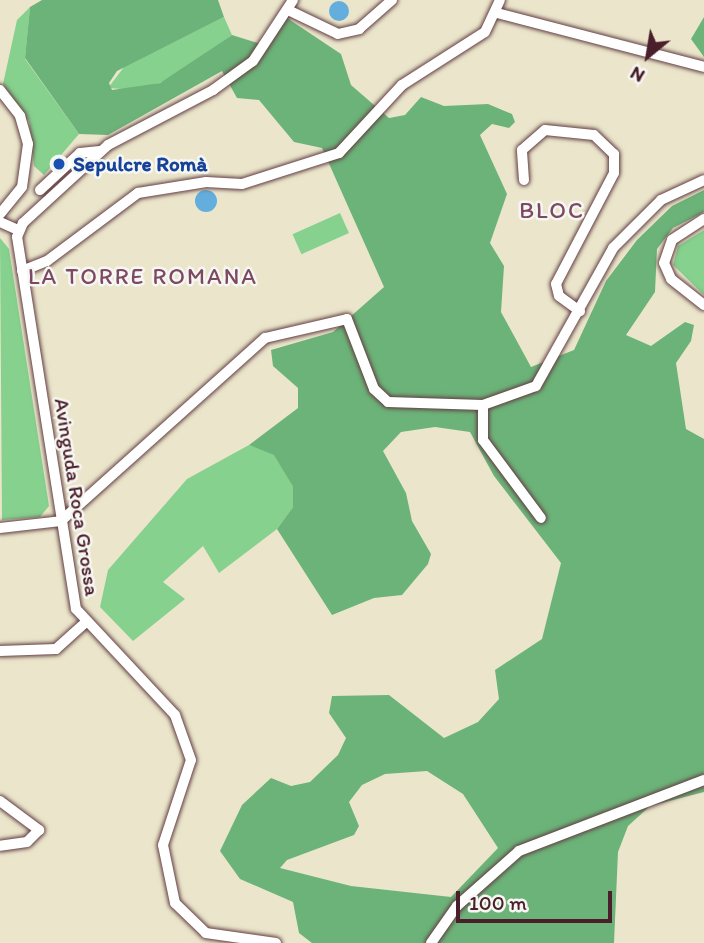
<!DOCTYPE html>
<meta charset="utf-8">
<style>
body{margin:0}
#map{position:relative;width:704px;height:943px;overflow:hidden;background:#ebe6cb;font-family:Itim,sans-serif}
div>[style]{position:absolute}
[style*='--x']{left:calc(var(--x)*1px);top:calc(var(--y)*1px);width:calc(var(--w)*1px);rotate:calc(var(--a)*1deg)}
.green>*{inset:0;background:#86d18e;transform-origin:0 0}
.forest>*{inset:0;background:#6cb379}
.water>*{inset:0;background:#63aedc}
.round{border-radius:50%}
.roads{filter:drop-shadow(0 0 2px #623d43) drop-shadow(0 0 2px #623d43)}
.minor>*{height:10px;margin:-5px;padding:0 5px;transform-origin:5px;border-radius:5px;background:#fff}
.dots>*{width:19px;height:19px;translate:-50% -50%;box-sizing:border-box;border:4px solid #f6f6f2;border-radius:50%}
span{translate:-50% -50%;white-space:nowrap;text-align:center;line-height:1.15;-webkit-text-stroke:5px #f6f6f2;paint-order:stroke}
.transit-label{font-size:21px;color:#164399;font-weight:700}
.left{translate:0 -50%;text-align:left}
.street-label{font-size:21px;color:#4a1f2b}
.neighbourhood-label{font-size:23px;color:#7d4962;letter-spacing:2px}
.north{position:absolute;left:613px;top:21px;width:70px;height:70px;-webkit-text-stroke:5px #f6f6f2;paint-order:stroke;rotate:210deg;font-size:19px;font-weight:700;line-height:28px;text-align:center;color:#4a1f2b}
.north::after{content:'';display:block;margin:auto;width:24px;height:32px;background:#4a1f2b;clip-path:polygon(50% 0,100% 100%,50% 72%,0 100%)}
.scale{position:absolute;left:456px;top:891px;width:156px;height:32px;box-sizing:border-box;border:4px solid #4a1f2b;border-top:0;padding-left:9px;font-size:21px;line-height:24px;white-space:nowrap;color:#4a1f2b;-webkit-text-stroke:5px #f6f6f2;paint-order:stroke}
</style>
<div id="map">
<div class="green">
<div style="clip-path:polygon(30px 7px,25px 59px,79px 134px,44px 175px,34px 166px,29px 121px,3px 84px,17px 20px)"></div>
<div style="clip-path:polygon(224px 17px,232px 35px,165px 81px,136px 90px,108px 88px,124px 67px)"></div>
<div style="left:340px;top:213px;width:22px;height:52px;rotate:66deg"></div>
<div style="clip-path:polygon(704px 230px,704px 295px,673px 265px,678px 246px)"></div>
<div style="clip-path:polygon(0 238px,9px 249px,49px 506px,40px 517px,2px 520px)"></div>
<div style="clip-path:polygon(249px 445px,274px 454px,293px 487px,293px 507px,277px 529px,219px 573px,203px 546px,163px 582px,185px 599px,133px 641px,100px 607px,108px 570px,187px 479px)"></div>
</div>
<div class="forest">
<div style="clip-path:polygon(evenodd,42px 0,218px 0,224px 17px,117px 71px,109px 83px,112px 90px,160px 83px,232px 35px,261px 44px,284px 16px,341px 54px,351px 85px,389px 118px,405px 115px,421px 97px,444px 106px,488px 104px,512px 114px,515px 122px,509px 128px,492px 124px,480px 135px,507px 194px,490px 243px,504px 266px,501px 312px,531px 367px,574px 350px,606px 281px,637px 240px,672px 206px,704px 190px,704px 212px,673px 228px,657px 249px,655px 292px,626px 335px,651px 346px,685px 322px,694px 325px,691px 341px,676px 363px,686px 429px,704px 439px,704px 792px,650px 806px,628px 826px,618px 852px,614px 943px,312px 943px,299px 933px,293px 902px,240px 879px,220px 851px,242px 805px,271px 778px,291px 786px,310px 782px,338px 755px,346px 738px,329px 713px,332px 696px,389px 695px,444px 738px,478px 722px,499px 699px,495px 670px,542px 639px,561px 563px,494px 476px,470px 432px,435px 427px,401px 432px,383px 451px,406px 493px,412px 521px,431px 554px,428px 564px,402px 595px,374px 598px,332px 615px,277px 529px,293px 507px,293px 487px,274px 455px,249px 445px,298px 408px,298px 388px,273px 366px,271px 350px,333px 332px,384px 287px,322px 148px,294px 142px,259px 100px,237px 98px,222px 71px,108px 135px,79px 134px,25px 58px,30px 7px,42px 0,427px 771px,463px 794px,498px 848px,451px 897px,351px 886px,280px 868px,287px 860px,354px 835px,359px 826px,349px 802px,362px 785px,385px 774px,427px 771px)"></div>
<div style="clip-path:polygon(704px 17px,704px 57px,691px 39px)"></div>
</div>
<div class="water">
<div class="round" style="left:329px;top:1px;width:20px;height:20px"></div>
<div class="round" style="left:195px;top:190px;width:22px;height:22px"></div>
</div>
<div class="roads">
<div class="minor">
<div style="--x:288;--y:10;--w:55;--a:25.6"></div>
<div style="--x:338;--y:34;--w:22;--a:-13"></div>
<div style="--x:359;--y:29;--w:44;--a:-41.3"></div>
<div style="--x:497;--y:13;--w:214;--a:14.6"></div>
<div style="--x:0;--y:90;--w:33;--a:52"></div>
<div style="--x:20;--y:116;--w:29;--a:74"></div>
<div style="--x:28;--y:144;--w:43;--a:97.9"></div>
<div style="--x:22;--y:187;--w:35;--a:129"></div>
<div style="--x:524;--y:180;--w:30;--a:-94"></div>
<div style="--x:522;--y:150;--w:30;--a:-41"></div>
<div style="--x:545;--y:130;--w:49;--a:5.8"></div>
<div style="--x:594;--y:135;--w:28;--a:44"></div>
<div style="--x:614;--y:154;--w:19;--a:90"></div>
<div style="--x:614;--y:173;--w:125;--a:117.6"></div>
<div style="--x:556;--y:284;--w:12;--a:76"></div>
<div style="--x:559;--y:296;--w:26;--a:36"></div>
<div style="--x:40;--y:190;--w:54;--a:-42.8"></div>
<div style="--x:80;--y:153;--w:20;--a:-6"></div>
<div style="--x:704;--y:219;--w:38;--a:147"></div>
<div style="--x:672;--y:240;--w:24;--a:109"></div>
<div style="--x:664;--y:263;--w:17;--a:66"></div>
<div style="--x:671;--y:279;--w:42;--a:38.2"></div>
<div style="--x:0;--y:222;--w:20;--a:24"></div>
<div style="--x:22;--y:271;--w:27;--a:-22"></div>
<div style="--x:47;--y:261;--w:114;--a:-36.8"></div>
<div style="--x:138;--y:193;--w:69;--a:-9.2"></div>
<div style="--x:206;--y:182;--w:36;--a:3"></div>
<div style="--x:242;--y:184;--w:102;--a:-17.7"></div>
<div style="--x:339;--y:153;--w:93;--a:-47.2"></div>
<div style="--x:402;--y:85;--w:98;--a:-32.6"></div>
<div style="--x:485;--y:32;--w:35;--a:-65"></div>
<div style="--x:483;--y:405;--w:35;--a:90"></div>
<div style="--x:483;--y:440;--w:97;--a:53.4"></div>
<div style="--x:61;--y:521;--w:274;--a:-41.9"></div>
<div style="--x:265;--y:338;--w:84;--a:-13"></div>
<div style="--x:347;--y:319;--w:75;--a:68.9"></div>
<div style="--x:374;--y:389;--w:19;--a:43"></div>
<div style="--x:388;--y:402;--w:95;--a:1.8"></div>
<div style="--x:483;--y:405;--w:56;--a:-19.7"></div>
<div style="--x:536;--y:386;--w:158;--a:-60.8"></div>
<div style="--x:613;--y:248;--w:68;--a:-45"></div>
<div style="--x:661;--y:200;--w:47;--a:-24.9"></div>
<div style="--x:0;--y:528;--w:61;--a:-6.5"></div>
<div style="--x:0;--y:651;--w:56;--a:-2"></div>
<div style="--x:56;--y:649;--w:39;--a:-42"></div>
<div style="--x:0;--y:801;--w:49;--a:36.6"></div>
<div style="--x:39;--y:830;--w:17;--a:135"></div>
<div style="--x:27;--y:842;--w:27;--a:172"></div>
<div style="--x:276;--y:943;--w:71;--a:-171.9"></div>
<div style="--x:206;--y:933;--w:43;--a:-135.9"></div>
<div style="--x:175;--y:903;--w:59;--a:-101.7"></div>
<div style="--x:163;--y:845;--w:89;--a:-71.8"></div>
<div style="--x:191;--y:760;--w:48;--a:-109.6"></div>
<div style="--x:175;--y:715;--w:145;--a:-133"></div>
<div style="--x:76;--y:609;--w:377;--a:-99"></div>
<div style="--x:17;--y:237;--w:15;--a:-67"></div>
<div style="--x:23;--y:223;--w:115;--a:-42.5"></div>
<div style="--x:108;--y:145;--w:119;--a:-27.6"></div>
<div style="--x:213;--y:90;--w:49;--a:-35.9"></div>
<div style="--x:253;--y:61;--w:73;--a:-56.7"></div>
<div style="--x:431;--y:943;--w:45;--a:-54.9"></div>
<div style="--x:457;--y:906;--w:83;--a:-41.6"></div>
<div style="--x:519;--y:851;--w:198;--a:-21"></div>
</div>
</div>
<div class="dots">
<div style="left:59px;top:164px;background:#1a4fb4"></div>
</div>
<div class="transit-label">
<span class="left" style="left:73px;top:164px">Sepulcre Romà</span>
</div>
<div class="street-label">
<span style="left:77px;top:497px;rotate:81deg">Avinguda Roca Grossa</span>
</div>
<div class="neighbourhood-label">
<span style="left:552px;top:210px">BLOC</span>
<span style="left:143px;top:276px">LA TORRE ROMANA</span>
</div>
<div class="north">N</div>
<div class="scale">100 m</div>
</div>
